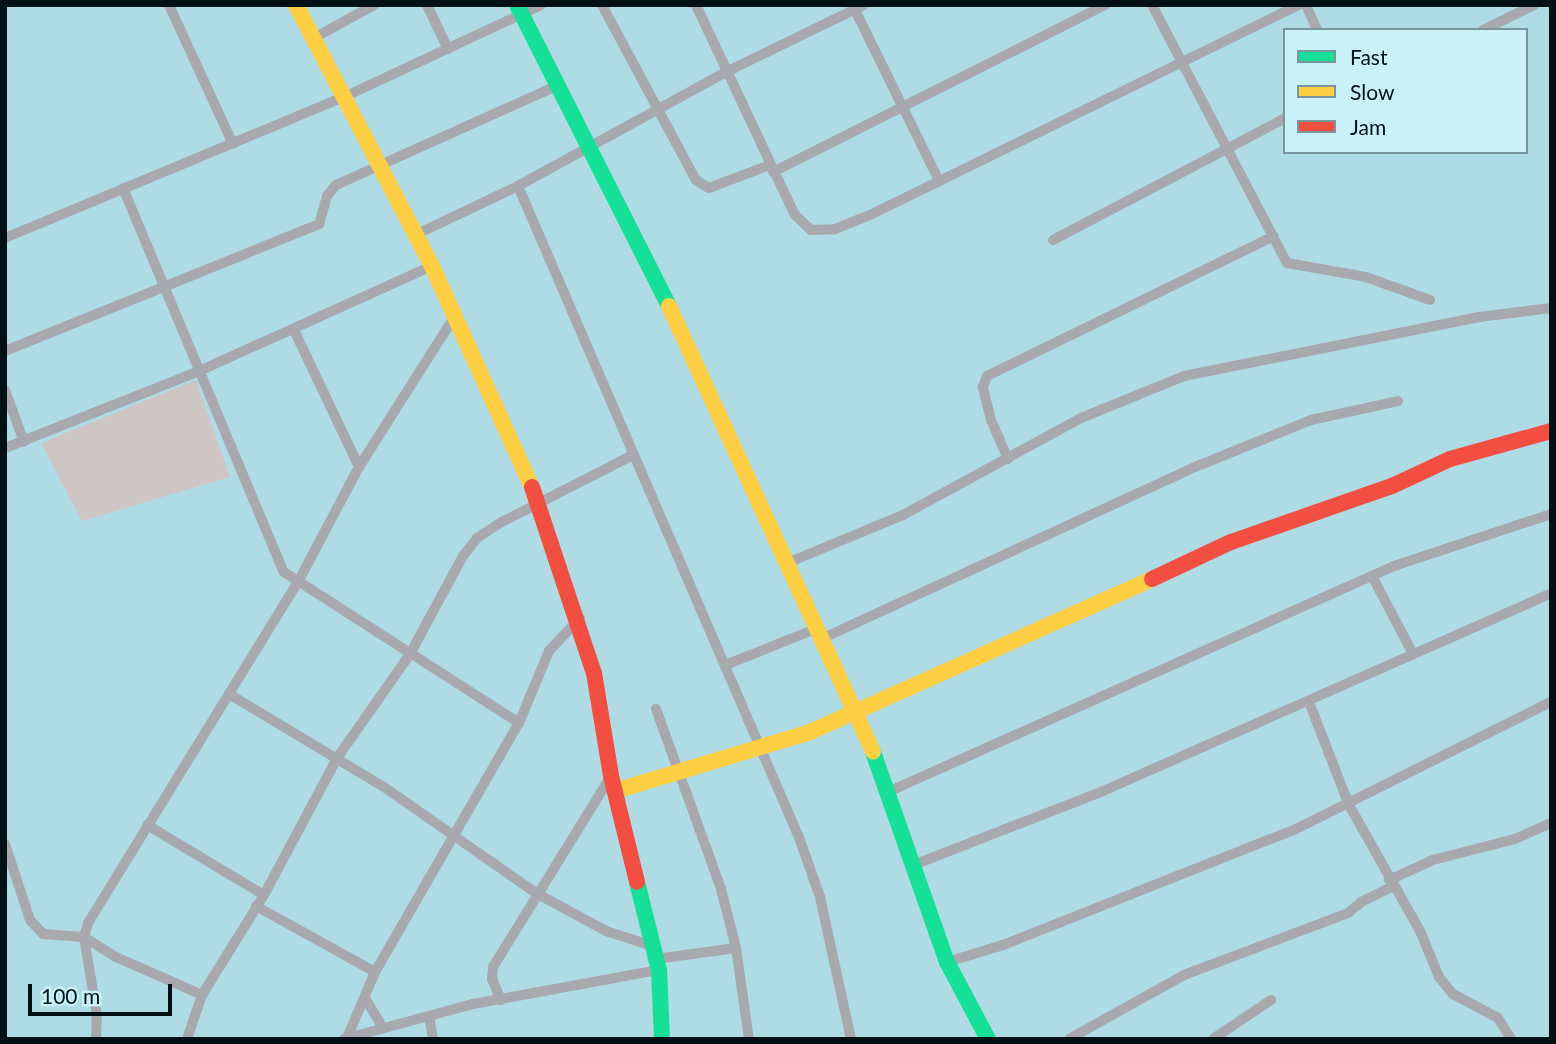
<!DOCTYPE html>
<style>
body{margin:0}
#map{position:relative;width:1556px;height:1044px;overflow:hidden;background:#afdbe5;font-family:Lato,sans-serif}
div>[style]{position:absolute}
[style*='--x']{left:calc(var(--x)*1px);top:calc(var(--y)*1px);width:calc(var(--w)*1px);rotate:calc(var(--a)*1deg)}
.green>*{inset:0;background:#cdc6c5}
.street>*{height:10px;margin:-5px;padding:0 5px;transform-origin:5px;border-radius:5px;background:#a8a8af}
.fast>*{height:16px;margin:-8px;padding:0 8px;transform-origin:8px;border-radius:8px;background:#16e098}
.slow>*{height:16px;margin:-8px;padding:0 8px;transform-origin:8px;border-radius:8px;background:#ffcf43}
.jam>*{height:16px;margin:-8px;padding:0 8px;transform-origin:8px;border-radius:8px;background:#f24e42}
span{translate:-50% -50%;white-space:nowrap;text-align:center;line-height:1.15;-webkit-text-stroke:7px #caf0f8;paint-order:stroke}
.frame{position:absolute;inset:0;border:7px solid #001014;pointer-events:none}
.legend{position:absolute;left:1283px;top:28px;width:245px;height:126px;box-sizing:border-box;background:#caf0f8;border:2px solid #79969d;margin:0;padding:9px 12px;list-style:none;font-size:21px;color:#001014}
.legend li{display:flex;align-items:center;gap:14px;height:35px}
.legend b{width:35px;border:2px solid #79969d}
.scale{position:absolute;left:28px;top:984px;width:144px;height:32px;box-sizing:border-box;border:4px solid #001014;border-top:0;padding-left:9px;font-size:21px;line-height:24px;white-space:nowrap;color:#001014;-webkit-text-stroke:5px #caf0f8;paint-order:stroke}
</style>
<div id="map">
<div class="green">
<div style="clip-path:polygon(196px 380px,230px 477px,82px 521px,41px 443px)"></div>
</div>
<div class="street">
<div style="--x:169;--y:5;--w:153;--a:65.3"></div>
<div style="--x:427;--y:5;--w:49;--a:64.5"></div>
<div style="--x:602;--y:5;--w:199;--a:61.8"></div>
<div style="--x:696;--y:180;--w:15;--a:32"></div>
<div style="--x:709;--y:188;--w:65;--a:-20.7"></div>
<div style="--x:696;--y:5;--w:232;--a:64.8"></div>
<div style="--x:795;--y:215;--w:22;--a:43"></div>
<div style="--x:811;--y:230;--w:24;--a:-2"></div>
<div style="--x:835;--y:229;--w:40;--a:-22"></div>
<div style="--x:872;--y:214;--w:475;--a:-26.1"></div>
<div style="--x:1152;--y:5;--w:291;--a:62.4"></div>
<div style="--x:1287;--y:263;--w:80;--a:10"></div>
<div style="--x:1366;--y:277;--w:68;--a:19.8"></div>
<div style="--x:1306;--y:5;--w:27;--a:66"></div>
<div style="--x:855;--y:10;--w:191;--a:63.8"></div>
<div style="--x:1483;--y:30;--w:57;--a:-26.1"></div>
<div style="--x:312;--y:39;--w:71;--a:-28.7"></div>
<div style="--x:773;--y:172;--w:372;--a:-26.7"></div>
<div style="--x:518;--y:186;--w:712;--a:66.67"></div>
<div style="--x:800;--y:840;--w:60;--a:70.7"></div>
<div style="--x:820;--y:897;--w:145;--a:77.7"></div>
<div style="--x:123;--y:188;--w:416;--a:67.3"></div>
<div style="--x:284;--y:572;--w:279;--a:32.7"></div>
<div style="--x:417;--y:234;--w:112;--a:-25.4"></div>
<div style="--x:518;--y:186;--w:239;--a:-28.7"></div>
<div style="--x:728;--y:71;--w:151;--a:-25.9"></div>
<div style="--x:5;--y:238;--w:367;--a:-22.6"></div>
<div style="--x:344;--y:97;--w:217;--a:-25"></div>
<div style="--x:1053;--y:240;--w:262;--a:-27.7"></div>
<div style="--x:294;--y:330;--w:152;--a:64.6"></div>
<div style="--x:5;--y:351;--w:339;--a:-22"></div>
<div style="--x:319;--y:224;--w:29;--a:-74"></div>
<div style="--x:327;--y:196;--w:14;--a:-51"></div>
<div style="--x:336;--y:185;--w:243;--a:-24.2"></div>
<div style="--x:5;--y:390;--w:55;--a:69.9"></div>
<div style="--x:5;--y:448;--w:206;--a:-21.6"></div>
<div style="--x:197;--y:372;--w:258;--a:-24.3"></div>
<div style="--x:1008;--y:459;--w:43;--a:-113.6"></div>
<div style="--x:991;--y:420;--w:34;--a:-104"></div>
<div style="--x:983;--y:387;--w:12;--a:-70"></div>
<div style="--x:987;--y:376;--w:319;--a:-26"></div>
<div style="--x:787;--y:563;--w:126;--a:-22.5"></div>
<div style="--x:903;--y:515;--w:203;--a:-28.6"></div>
<div style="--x:1081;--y:418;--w:111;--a:-22.2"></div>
<div style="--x:1184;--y:376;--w:301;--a:-11.3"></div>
<div style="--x:1479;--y:317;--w:73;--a:-7.1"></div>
<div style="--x:1372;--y:576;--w:86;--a:62.2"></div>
<div style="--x:821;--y:639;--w:417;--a:-24.7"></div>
<div style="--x:1200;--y:465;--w:120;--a:-22.1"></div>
<div style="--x:1311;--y:420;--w:89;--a:-12.3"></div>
<div style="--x:728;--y:664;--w:97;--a:-21.8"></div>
<div style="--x:229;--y:694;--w:181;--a:31"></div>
<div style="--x:384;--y:787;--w:185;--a:34.9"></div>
<div style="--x:536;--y:893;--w:80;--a:28.5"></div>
<div style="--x:606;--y:931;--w:49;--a:17.7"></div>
<div style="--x:1309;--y:702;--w:110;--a:68.8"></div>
<div style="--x:1349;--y:805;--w:147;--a:60.6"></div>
<div style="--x:1421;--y:933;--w:48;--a:67.8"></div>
<div style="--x:1439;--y:977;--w:22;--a:51"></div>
<div style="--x:1453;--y:994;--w:51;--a:28.1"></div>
<div style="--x:1498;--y:1018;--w:25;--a:58"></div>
<div style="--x:656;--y:709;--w:191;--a:70.1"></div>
<div style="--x:721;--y:889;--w:61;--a:75.7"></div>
<div style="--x:736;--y:948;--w:92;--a:81.9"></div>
<div style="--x:890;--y:791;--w:552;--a:-24.06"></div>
<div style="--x:1394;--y:566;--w:165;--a:-18.3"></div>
<div style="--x:147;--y:825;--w:136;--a:30.9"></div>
<div style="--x:5;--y:844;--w:80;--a:71.8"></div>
<div style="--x:30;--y:920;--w:19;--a:47"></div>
<div style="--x:43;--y:934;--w:41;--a:4.2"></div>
<div style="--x:84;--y:937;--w:38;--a:32"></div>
<div style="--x:116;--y:957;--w:94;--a:23.8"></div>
<div style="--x:916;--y:864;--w:201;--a:-21.3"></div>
<div style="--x:1103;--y:791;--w:490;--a:-23.8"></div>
<div style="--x:1389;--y:880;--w:48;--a:-24.4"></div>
<div style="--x:1433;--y:860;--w:85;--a:-14.4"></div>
<div style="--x:1515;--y:839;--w:39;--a:-24"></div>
<div style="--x:256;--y:906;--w:136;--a:29"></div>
<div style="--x:656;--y:959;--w:81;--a:-7.8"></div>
<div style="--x:947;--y:962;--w:59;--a:-16.9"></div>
<div style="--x:1003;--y:945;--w:315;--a:-21.6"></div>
<div style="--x:1296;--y:829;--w:285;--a:-26.5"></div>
<div style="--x:365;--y:998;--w:33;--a:59"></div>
<div style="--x:501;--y:1000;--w:23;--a:-113"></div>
<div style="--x:492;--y:979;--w:12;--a:-85"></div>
<div style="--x:493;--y:967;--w:225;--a:-58.3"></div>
<div style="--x:429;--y:1016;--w:23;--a:80"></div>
<div style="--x:347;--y:1038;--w:72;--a:-67"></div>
<div style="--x:375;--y:972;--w:288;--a:-60"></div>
<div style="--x:519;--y:723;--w:78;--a:-67.4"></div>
<div style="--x:549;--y:651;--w:45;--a:-46.8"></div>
<div style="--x:96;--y:1039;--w:24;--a:-88"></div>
<div style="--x:97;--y:1015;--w:79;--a:-99.5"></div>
<div style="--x:84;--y:937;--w:15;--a:-74"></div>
<div style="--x:88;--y:923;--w:400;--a:-58.4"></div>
<div style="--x:298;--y:582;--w:130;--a:-62.1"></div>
<div style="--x:359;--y:467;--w:179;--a:-57.6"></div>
<div style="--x:187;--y:1039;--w:46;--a:-71.2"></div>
<div style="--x:202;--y:995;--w:118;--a:-58.2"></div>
<div style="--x:264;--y:895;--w:155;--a:-61.9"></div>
<div style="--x:337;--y:758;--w:127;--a:-54.9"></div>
<div style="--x:410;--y:654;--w:111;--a:-61.6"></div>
<div style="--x:463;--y:556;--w:23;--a:-52"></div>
<div style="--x:477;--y:538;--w:30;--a:-33"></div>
<div style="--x:502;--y:522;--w:147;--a:-27.1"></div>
<div style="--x:344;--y:1039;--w:134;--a:-15.2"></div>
<div style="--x:473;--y:1004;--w:189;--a:-10.4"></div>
<div style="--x:1069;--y:1039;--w:132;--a:-29.1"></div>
<div style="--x:1184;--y:975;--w:175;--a:-20.7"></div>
<div style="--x:1348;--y:913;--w:17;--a:-40"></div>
<div style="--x:1361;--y:902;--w:34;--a:-26"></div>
<div style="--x:1213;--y:1039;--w:70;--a:-33.9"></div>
</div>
<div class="fast">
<div style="--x:517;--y:5;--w:337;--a:63.2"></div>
<div style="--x:873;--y:752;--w:223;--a:70.6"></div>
<div style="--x:947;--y:962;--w:87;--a:62"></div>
<div style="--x:637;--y:882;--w:91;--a:76"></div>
<div style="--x:659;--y:970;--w:69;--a:87.5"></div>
</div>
<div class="slow">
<div style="--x:296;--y:5;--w:294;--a:62.5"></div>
<div style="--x:432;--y:266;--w:243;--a:65.7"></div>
<div style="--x:669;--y:306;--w:490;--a:65.4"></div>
<div style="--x:615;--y:791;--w:204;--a:-16.8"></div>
<div style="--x:810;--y:732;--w:375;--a:-24.1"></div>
</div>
<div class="jam">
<div style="--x:532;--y:487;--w:196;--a:71.6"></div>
<div style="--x:594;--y:673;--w:104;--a:80.6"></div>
<div style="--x:611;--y:776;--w:109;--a:76.2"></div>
<div style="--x:1152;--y:579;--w:87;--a:-25.1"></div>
<div style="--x:1231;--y:542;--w:170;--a:-19.2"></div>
<div style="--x:1392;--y:486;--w:64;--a:-25"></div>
<div style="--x:1450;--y:459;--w:105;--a:-15.5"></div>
</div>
<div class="frame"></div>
<ul class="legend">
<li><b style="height:9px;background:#16e098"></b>Fast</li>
<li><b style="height:9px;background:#ffcf43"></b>Slow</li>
<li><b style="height:9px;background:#f24e42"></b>Jam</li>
</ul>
<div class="scale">100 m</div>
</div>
